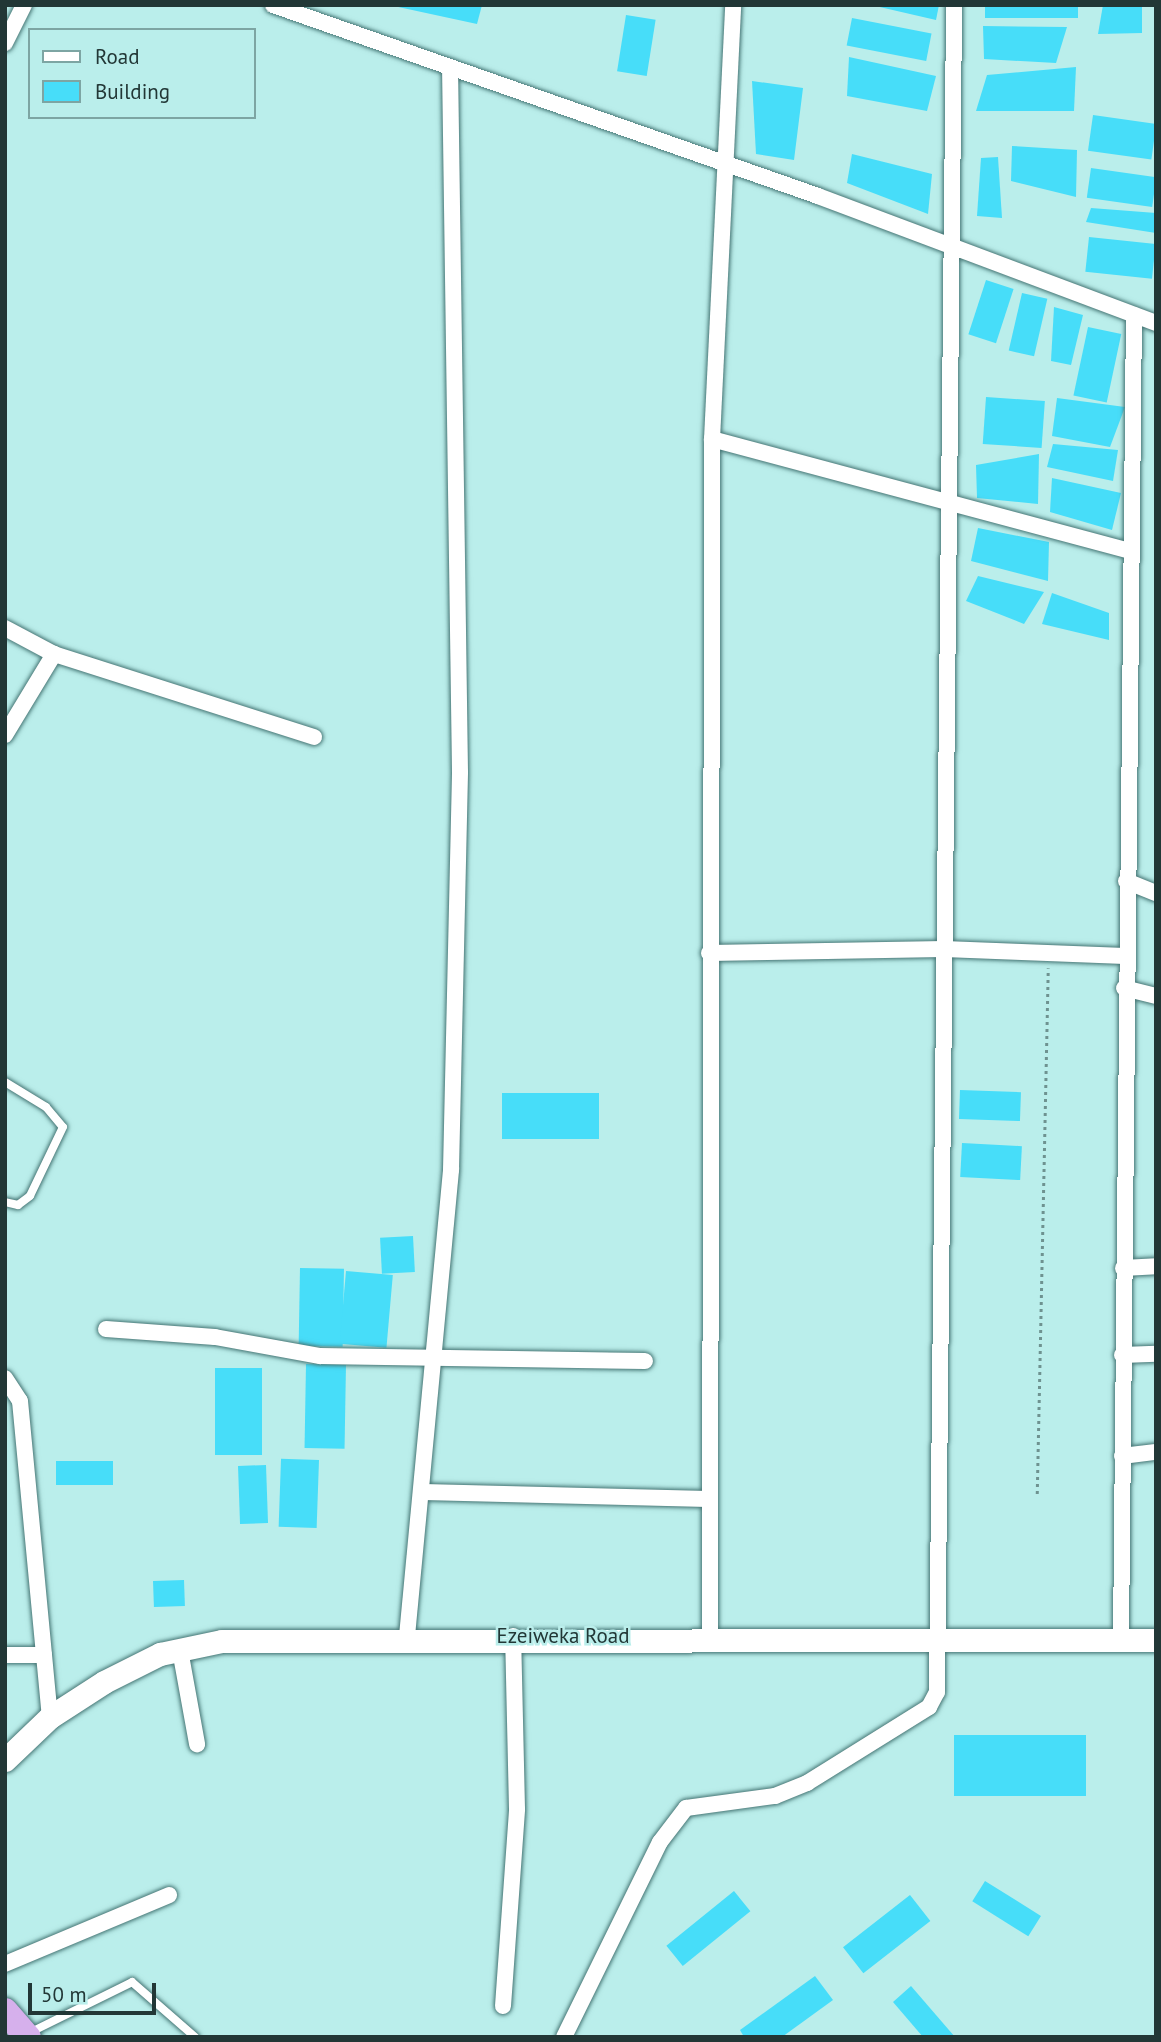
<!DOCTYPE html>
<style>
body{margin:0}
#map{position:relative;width:1161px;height:2042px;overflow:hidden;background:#baeeeb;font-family:"PT Sans",sans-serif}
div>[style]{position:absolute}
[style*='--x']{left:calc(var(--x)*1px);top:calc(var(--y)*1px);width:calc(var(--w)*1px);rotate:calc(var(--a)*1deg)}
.building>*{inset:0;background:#47ddf9;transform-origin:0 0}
.path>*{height:2.5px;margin-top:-1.25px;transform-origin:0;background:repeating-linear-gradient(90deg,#6e9290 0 3.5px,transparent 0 7px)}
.roads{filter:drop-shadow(0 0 2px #457574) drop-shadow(0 0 2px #457574)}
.service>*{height:8px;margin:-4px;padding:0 4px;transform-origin:4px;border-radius:4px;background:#fff}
.minor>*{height:16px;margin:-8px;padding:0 8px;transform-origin:8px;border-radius:8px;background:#fff}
.secondary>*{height:23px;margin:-11.5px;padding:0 11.5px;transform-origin:11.5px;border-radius:11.5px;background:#fff}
.trunk>*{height:26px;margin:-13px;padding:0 13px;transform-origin:13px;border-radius:13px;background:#d6b0ec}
span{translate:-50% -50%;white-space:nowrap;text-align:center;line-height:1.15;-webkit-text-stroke:5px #baeeeb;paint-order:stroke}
.street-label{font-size:21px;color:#223736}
.frame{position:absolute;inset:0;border:7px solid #223736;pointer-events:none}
.legend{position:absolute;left:28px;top:28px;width:228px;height:91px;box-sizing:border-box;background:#baeeeb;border:2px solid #7da5a3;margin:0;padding:9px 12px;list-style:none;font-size:21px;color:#223736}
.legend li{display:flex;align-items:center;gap:14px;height:35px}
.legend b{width:35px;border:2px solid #7da5a3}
.scale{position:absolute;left:28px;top:1983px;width:128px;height:32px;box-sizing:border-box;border:4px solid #223736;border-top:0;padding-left:9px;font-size:21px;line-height:24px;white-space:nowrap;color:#223736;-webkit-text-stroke:5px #baeeeb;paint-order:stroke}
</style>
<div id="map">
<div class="building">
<div style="clip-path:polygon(389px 5px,482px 5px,477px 24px)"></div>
<div style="clip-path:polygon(871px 5px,939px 5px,936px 20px)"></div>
<div style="left:985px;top:5px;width:93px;height:13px"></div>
<div style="clip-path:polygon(1103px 5px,1142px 5px,1142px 33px,1098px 34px)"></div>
<div style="left:626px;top:15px;width:30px;height:57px;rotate:9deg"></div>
<div style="left:852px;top:18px;width:81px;height:28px;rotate:11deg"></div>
<div style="clip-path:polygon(983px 26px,1067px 27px,1056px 63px,984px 59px)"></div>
<div style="clip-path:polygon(849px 57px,936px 76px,927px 111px,847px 96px)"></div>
<div style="clip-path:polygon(1076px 67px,1074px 111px,976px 111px,987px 75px)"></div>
<div style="clip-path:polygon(752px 81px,803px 88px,794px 160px,756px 154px)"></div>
<div style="left:1093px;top:115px;width:64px;height:36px;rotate:8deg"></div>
<div style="clip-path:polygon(1012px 146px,1077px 150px,1076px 197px,1011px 181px)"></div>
<div style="clip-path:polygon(852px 154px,932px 174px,928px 214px,847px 183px)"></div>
<div style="clip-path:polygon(998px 157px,1002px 218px,977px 216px,981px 158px)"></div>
<div style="left:1091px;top:168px;width:66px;height:30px;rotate:8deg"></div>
<div style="clip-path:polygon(1091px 208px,1156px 213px,1156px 233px,1086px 222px)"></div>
<div style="left:1089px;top:237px;width:67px;height:35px;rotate:6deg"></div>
<div style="left:986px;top:280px;width:29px;height:57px;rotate:18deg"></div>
<div style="left:1022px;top:293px;width:26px;height:59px;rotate:13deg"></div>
<div style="clip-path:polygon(1054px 307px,1083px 315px,1071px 365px,1051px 361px)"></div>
<div style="left:1088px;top:327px;width:34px;height:70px;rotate:12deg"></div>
<div style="left:986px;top:397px;width:59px;height:47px;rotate:4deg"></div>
<div style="clip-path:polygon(1057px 398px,1125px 407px,1110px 447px,1052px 436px)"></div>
<div style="clip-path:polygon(1053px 444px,1118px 450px,1113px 481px,1047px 467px)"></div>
<div style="clip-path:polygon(1039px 454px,1038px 504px,977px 498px,976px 465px)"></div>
<div style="clip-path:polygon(1052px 478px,1121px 493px,1112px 530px,1050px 512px)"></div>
<div style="clip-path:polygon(978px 528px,1049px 542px,1048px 581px,971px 561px)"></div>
<div style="clip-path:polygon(978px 576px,1044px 592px,1024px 624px,966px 601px)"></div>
<div style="clip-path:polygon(1052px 593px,1109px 613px,1109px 640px,1042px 624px)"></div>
<div style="left:960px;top:1090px;width:61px;height:29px;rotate:2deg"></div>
<div style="left:502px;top:1093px;width:97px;height:46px"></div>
<div style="left:962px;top:1143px;width:60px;height:34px;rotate:3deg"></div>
<div style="left:413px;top:1236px;width:36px;height:33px;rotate:87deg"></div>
<div style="left:300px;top:1268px;width:44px;height:78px;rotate:1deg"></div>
<div style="left:346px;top:1271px;width:47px;height:73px;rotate:5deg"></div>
<div style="left:306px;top:1364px;width:40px;height:84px;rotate:1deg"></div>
<div style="left:215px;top:1368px;width:47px;height:87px"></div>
<div style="left:319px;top:1460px;width:68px;height:38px;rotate:92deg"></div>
<div style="left:56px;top:1461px;width:57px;height:24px"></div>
<div style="left:266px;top:1465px;width:58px;height:28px;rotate:88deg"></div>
<div style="left:184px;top:1580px;width:26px;height:31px;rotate:88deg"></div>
<div style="left:954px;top:1735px;width:132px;height:61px"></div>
<div style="left:985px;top:1881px;width:66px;height:24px;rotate:32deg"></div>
<div style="left:734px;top:1891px;width:26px;height:87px;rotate:51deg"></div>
<div style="left:910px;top:1895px;width:33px;height:85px;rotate:52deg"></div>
<div style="clip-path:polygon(815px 1976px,833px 2000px,782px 2037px,744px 2037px,740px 2030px)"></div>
<div style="clip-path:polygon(911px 1986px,955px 2037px,923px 2037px,893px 2002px)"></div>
</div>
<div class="path">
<div style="--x:1037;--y:1494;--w:526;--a:-88.8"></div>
</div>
<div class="roads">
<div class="service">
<div style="--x:5;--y:1082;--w:48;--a:31.4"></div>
<div style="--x:46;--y:1107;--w:26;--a:50"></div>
<div style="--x:63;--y:1127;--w:76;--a:115.6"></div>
<div style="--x:30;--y:1196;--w:15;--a:143"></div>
<div style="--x:18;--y:1205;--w:13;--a:-167"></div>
<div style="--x:29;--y:2033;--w:115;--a:-26.3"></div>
<div style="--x:132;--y:1982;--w:84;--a:41.1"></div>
</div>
<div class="minor">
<div style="--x:273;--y:5;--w:577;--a:19.31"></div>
<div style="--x:818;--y:196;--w:361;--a:20.6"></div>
<div style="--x:5;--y:43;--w:42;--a:-63.4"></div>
<div style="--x:712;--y:439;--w:433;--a:15"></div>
<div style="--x:5;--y:628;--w:55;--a:28"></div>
<div style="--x:54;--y:654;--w:273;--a:17.7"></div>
<div style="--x:5;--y:735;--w:95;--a:-58.8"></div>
<div style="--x:1126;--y:881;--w:32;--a:22"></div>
<div style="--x:709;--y:953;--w:235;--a:-1"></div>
<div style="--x:944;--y:949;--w:181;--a:2.2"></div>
<div style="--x:1124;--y:988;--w:33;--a:14"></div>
<div style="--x:1123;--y:1268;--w:33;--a:-3"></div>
<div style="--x:106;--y:1329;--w:109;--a:4.2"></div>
<div style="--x:215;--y:1337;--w:107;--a:10.3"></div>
<div style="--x:320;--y:1356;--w:325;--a:0.9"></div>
<div style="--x:1122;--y:1355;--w:34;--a:-2"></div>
<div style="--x:5;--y:1378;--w:27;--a:57"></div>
<div style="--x:20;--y:1401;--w:317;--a:84.6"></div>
<div style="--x:1122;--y:1456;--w:34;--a:-7"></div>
<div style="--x:421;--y:1492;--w:289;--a:1.4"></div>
<div style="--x:407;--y:1636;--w:468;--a:-84.6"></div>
<div style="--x:451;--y:1170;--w:398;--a:-88.7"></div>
<div style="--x:460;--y:772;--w:704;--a:-90.81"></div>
<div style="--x:710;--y:1637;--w:1198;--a:-89.9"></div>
<div style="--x:712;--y:439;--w:435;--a:-87.2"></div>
<div style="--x:1121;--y:1639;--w:1324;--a:-89.44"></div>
<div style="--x:180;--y:1650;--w:96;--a:79.7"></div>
<div style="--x:5;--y:1655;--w:39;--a:0"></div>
<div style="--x:5;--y:1964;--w:178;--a:-22.8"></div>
<div style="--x:503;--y:2006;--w:197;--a:-85.9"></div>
<div style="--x:517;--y:1809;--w:173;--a:-91.3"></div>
<div style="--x:564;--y:2037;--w:217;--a:-63.8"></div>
<div style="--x:660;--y:1842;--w:43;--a:-52.6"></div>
<div style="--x:686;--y:1808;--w:90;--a:-7.7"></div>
<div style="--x:775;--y:1796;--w:35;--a:-22"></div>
<div style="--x:807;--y:1783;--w:144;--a:-31.9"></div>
<div style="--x:929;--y:1707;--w:17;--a:-62"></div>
<div style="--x:937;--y:1692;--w:1687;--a:-89.42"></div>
</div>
<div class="secondary">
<div style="--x:5;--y:1760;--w:62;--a:-43.7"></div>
<div style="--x:50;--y:1717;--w:64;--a:-32.9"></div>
<div style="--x:104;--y:1682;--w:63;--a:-26.6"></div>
<div style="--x:160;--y:1654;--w:63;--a:-11.8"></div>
<div style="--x:222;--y:1641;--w:934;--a:-0.06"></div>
</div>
<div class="trunk">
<div style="--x:5;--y:2011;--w:35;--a:49"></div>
</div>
</div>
<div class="street-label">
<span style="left:563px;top:1636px">Ezeiweka Road</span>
</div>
<div class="frame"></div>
<ul class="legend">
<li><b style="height:9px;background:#fff"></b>Road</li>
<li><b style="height:19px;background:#47ddf9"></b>Building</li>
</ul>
<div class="scale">50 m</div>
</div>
